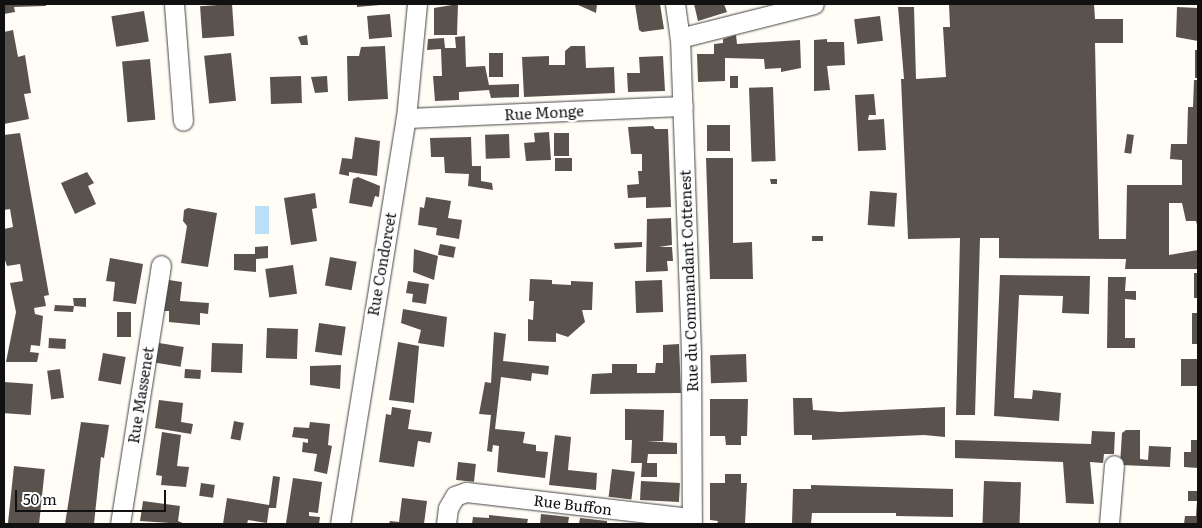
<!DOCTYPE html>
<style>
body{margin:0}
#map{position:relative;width:1202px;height:528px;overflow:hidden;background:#fffdf5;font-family:Literata,serif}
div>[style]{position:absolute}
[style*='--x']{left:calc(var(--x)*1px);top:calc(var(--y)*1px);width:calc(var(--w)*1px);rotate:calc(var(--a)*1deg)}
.water>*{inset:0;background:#b9e0f7;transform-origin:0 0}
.building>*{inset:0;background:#5a524d;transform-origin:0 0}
.roads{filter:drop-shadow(0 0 1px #444) drop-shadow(0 0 1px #444)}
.minor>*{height:19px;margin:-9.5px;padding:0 9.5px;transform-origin:9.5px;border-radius:9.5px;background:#fff}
span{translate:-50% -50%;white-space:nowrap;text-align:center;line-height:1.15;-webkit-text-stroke:5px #fff;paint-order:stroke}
.street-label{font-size:15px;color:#111}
.frame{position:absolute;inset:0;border:5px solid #111;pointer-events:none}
.scale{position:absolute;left:15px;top:490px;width:151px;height:22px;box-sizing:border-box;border:2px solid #111;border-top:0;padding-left:6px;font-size:15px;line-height:18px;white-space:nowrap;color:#111;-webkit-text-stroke:4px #fff;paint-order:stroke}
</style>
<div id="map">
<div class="water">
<div style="left:269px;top:206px;width:28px;height:14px;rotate:90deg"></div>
</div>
<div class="building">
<div style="clip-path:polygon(4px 4px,46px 4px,46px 6px,14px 7px,15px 12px,4px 14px)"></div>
<div style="left:232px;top:4px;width:32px;height:32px;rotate:86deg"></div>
<div style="clip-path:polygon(357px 4px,380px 4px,380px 5px,357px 7px)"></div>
<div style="clip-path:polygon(458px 4px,457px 35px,434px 35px,434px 8px)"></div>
<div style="clip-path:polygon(576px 4px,597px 4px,596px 13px)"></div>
<div style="clip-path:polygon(635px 4px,660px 4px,664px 29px,642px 32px,639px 30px)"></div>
<div style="clip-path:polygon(694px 4px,724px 4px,727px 12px,698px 21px)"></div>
<div style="clip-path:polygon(949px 4px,1094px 4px,1095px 19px,1123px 19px,1123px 43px,1095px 43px,1099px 239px,1126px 239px,1127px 185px,1182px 185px,1182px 160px,1170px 159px,1171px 144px,1187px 144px,1188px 107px,1193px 107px,1194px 80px,1198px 80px,1198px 229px,1196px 221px,1186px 221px,1182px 203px,1169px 203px,1169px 255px,1198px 250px,1198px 269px,1125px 269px,1126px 259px,999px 258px,999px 238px,980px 238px,975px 415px,956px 415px,960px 238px,908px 239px,901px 79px,904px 79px,898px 7px,914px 7px,916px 79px,946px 77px,943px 27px,950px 27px)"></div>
<div style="clip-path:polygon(1177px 7px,1198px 8px,1198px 41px,1176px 37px)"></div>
<div style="left:144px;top:11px;width:31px;height:33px;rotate:81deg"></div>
<div style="left:390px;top:14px;width:23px;height:23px;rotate:85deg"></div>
<div style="left:880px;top:16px;width:25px;height:26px;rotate:83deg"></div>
<div style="clip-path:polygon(13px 30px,18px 57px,25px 55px,31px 93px,24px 94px,29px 119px,4px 124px,4px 32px)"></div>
<div style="clip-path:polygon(307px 35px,308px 45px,301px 45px,298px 37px)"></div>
<div style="clip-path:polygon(736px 35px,737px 44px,800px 40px,801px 68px,781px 72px,781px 68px,765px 69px,764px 59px,725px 58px,725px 81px,698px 82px,697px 54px,714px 54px,714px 44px,723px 43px,723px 39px)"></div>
<div style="clip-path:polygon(465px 36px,466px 67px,485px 66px,489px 85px,519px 84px,519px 97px,491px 98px,489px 90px,459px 92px,459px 100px,435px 101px,433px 76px,442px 76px,441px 49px,427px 50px,428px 39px,444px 38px,445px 48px,456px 48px,455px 37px)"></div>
<div style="clip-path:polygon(827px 39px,827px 42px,844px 42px,845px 65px,827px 66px,830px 90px,814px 91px,814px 40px)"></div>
<div style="clip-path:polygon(385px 46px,388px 99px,348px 101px,347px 56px,359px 56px,361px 47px)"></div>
<div style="clip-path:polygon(571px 46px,585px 46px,586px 68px,614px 67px,615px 93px,524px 97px,522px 57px,549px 56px,549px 65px,565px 65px,565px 51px)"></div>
<div style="left:1195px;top:50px;width:3px;height:28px"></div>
<div style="left:231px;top:53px;width:48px;height:27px;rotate:84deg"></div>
<div style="left:503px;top:53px;width:24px;height:14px;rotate:90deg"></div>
<div style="clip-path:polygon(663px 56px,665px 91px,628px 92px,627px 73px,640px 73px,639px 57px)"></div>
<div style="left:150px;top:59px;width:61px;height:28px;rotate:85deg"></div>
<div style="left:301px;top:76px;width:27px;height:31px;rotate:88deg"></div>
<div style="clip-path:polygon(327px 76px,328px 92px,315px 93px,311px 77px)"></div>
<div style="left:730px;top:76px;width:8px;height:12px"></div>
<div style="left:773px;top:87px;width:74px;height:24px;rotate:88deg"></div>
<div style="clip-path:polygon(874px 94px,876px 115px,869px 115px,868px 120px,884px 119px,886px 150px,858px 151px,855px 95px)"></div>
<div style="left:707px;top:125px;width:23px;height:26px"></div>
<div style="clip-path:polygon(653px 126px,655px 129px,668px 129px,671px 207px,646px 208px,646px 197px,628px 198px,627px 185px,639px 184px,638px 171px,642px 171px,642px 154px,631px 154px,628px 127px)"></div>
<div style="clip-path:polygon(549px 132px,551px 160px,526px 161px,524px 143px,535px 142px,534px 133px)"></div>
<div style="clip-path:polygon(20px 133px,49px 295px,44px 296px,46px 306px,34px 308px,35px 314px,43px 316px,40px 346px,31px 345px,30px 352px,39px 353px,37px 362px,6px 362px,16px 312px,10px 283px,23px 281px,20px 264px,7px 266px,4px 257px,4px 229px,13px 227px,10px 209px,4px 210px,4px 135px)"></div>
<div style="left:554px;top:133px;width:15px;height:23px"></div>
<div style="left:509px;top:134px;width:24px;height:24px;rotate:88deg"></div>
<div style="left:1127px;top:134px;width:7px;height:19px;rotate:8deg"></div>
<div style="clip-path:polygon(355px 137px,380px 141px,377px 176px,349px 172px,349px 176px,339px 174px,342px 158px,352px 159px)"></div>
<div style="clip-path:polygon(471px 137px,472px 166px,481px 166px,481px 181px,492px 183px,493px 190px,468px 186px,469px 174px,445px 173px,444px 157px,431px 157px,430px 138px)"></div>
<div style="left:555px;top:158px;width:17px;height:13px"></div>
<div style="clip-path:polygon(706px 158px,733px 158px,733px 243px,752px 242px,753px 279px,710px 279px)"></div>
<div style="clip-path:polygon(87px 172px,94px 183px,88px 186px,96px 204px,75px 214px,61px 183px)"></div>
<div style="clip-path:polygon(358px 177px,380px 186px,379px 197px,375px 196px,372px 207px,349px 203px,353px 179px)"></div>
<div style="clip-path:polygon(770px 179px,777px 179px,777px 184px,771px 184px)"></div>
<div style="left:870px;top:191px;width:27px;height:34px;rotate:4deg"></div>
<div style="clip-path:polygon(315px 193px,317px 208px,312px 209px,317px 241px,291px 245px,284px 198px)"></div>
<div style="clip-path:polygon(426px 197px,451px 201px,448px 218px,462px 220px,459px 239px,436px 235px,437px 228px,418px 225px,420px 207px,424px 208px)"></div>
<div style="clip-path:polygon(188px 208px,217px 213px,208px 267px,181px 263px,187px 226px,183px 221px,184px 210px)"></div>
<div style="clip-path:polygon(671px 218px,672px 245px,659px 247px,672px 247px,673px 261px,667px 261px,668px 271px,646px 272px,647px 219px)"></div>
<div style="left:812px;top:236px;width:11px;height:5px"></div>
<div style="clip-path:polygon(642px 242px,642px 247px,615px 249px,614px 243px)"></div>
<div style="left:440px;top:244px;width:16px;height:11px;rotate:11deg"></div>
<div style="clip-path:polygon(268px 246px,268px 258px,256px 259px,256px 272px,234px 270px,234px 254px,255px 254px,255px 247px)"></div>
<div style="clip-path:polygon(414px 249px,438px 256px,434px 280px,413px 272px)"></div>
<div style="left:330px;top:257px;width:27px;height:29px;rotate:10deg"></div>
<div style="clip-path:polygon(110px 258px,143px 264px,136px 304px,113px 301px,115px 282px,106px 281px)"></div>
<div style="left:293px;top:265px;width:29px;height:28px;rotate:82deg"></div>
<div style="left:1194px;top:273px;width:4px;height:25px"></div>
<div style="clip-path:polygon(1000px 275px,1090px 276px,1089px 314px,1062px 313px,1063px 296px,1019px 295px,1014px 398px,1032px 399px,1033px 390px,1061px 393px,1059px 421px,994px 416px)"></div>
<div style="clip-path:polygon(1108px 277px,1126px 277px,1125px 291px,1136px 291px,1136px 300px,1125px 299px,1125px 338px,1135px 338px,1135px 348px,1107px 348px)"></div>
<div style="clip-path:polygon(530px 279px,552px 280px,552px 284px,571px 285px,571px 281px,593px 282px,592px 310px,582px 310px,585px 322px,568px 337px,556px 333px,556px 342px,528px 341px,528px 319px,533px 320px,534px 301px,529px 301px)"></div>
<div style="clip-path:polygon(169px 280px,182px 282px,180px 301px,209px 303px,208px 314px,200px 313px,200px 325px,169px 322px,169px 311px,164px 311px)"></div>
<div style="left:662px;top:280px;width:32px;height:27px;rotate:88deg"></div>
<div style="clip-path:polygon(408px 281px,429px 284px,426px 304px,412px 302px,413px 294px,406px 293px)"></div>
<div style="clip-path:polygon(73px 298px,86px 298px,86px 307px,74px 306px,73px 312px,54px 311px,55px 305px,74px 306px)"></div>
<div style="clip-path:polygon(403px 309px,447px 317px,444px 347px,418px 343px,421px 330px,401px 323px)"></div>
<div style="left:117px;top:312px;width:14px;height:25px"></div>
<div style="left:1192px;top:313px;width:6px;height:31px"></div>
<div style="left:319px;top:323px;width:27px;height:29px;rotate:8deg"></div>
<div style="left:267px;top:328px;width:31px;height:30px;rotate:2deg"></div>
<div style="clip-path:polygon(494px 332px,506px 334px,503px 361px,549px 366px,548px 375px,532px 373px,531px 381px,501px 377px,495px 429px,525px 432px,523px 443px,536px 445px,536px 451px,548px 452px,545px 478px,497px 472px,499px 446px,493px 445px,492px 452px,487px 451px,491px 415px,479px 414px,485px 382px,491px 383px)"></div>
<div style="left:49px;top:338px;width:17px;height:10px;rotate:3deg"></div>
<div style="clip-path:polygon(398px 342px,419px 346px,414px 403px,389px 400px)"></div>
<div style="left:159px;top:343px;width:25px;height:20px;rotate:9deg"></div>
<div style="left:212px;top:343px;width:31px;height:29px;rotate:2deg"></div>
<div style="clip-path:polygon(679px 344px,681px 393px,590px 394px,592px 374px,612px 373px,612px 364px,637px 364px,637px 373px,655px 373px,656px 363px,663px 363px,663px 345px)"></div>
<div style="left:103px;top:353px;width:23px;height:28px;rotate:10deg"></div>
<div style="left:746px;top:354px;width:28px;height:36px;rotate:88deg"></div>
<div style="left:1181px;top:359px;width:17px;height:27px"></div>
<div style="clip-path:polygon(341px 365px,340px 389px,310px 385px,310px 366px)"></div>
<div style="left:60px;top:369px;width:29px;height:13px;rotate:82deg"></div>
<div style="left:185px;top:369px;width:16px;height:9px;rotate:4deg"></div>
<div style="left:4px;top:382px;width:29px;height:31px;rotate:4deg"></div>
<div style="clip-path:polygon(793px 398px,812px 398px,813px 410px,840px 412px,945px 407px,945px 437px,924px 435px,812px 440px,812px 435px,794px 435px)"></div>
<div style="clip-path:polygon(710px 399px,748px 399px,747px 436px,741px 436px,741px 445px,726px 445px,725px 436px,710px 436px)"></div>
<div style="clip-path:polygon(159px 400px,183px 403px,181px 422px,193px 424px,191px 434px,155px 428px)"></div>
<div style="clip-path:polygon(392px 407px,411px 410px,408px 429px,432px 432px,430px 443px,418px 441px,414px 467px,379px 462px,386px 414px,391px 415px)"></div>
<div style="clip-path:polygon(625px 409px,664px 410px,663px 441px,647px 441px,677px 443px,677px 454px,648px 454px,647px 463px,657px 463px,657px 477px,641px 477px,642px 463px,631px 463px,632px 440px,625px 440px)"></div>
<div style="left:234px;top:421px;width:10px;height:18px;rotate:11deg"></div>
<div style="clip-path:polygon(81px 422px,109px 425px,104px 458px,101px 457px,94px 524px,65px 524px)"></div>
<div style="clip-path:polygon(310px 422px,330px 424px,328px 445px,332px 446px,327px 474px,314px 471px,317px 454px,302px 452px,303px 442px,308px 443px,308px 439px,292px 437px,294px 427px,309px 428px)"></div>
<div style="clip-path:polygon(1126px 430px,1140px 430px,1140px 459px,1148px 460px,1149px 446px,1171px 447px,1170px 467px,1120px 465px,1122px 433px)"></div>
<div style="clip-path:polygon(1092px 431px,1115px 432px,1114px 454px,1104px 454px,1103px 463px,1090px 462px,1094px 504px,1066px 503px,1063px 462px,955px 458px,955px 440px,1091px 444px)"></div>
<div style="clip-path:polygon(162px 432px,181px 435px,177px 466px,189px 467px,186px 487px,161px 485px,162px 476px,156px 475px)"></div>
<div style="clip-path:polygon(555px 435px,571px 437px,568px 470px,597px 473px,596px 490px,549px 485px)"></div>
<div style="clip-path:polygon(1191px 440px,1198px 440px,1198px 468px,1184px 467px,1184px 452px,1191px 452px)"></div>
<div style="left:458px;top:462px;width:18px;height:18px;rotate:6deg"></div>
<div style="left:14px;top:466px;width:31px;height:58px;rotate:6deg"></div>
<div style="left:612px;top:469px;width:23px;height:28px;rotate:7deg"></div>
<div style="clip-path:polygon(725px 474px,741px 474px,741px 483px,747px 483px,745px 524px,717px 524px,718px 521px,710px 520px,710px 483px,725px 483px)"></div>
<div style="clip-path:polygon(273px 476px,280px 477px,276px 508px,269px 508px,267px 523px,248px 520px,247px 524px,223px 524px,227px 498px,269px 505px)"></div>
<div style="clip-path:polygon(293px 478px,322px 482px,318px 513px,309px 512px,309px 516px,320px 517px,319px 524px,286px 523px)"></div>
<div style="left:641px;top:481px;width:39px;height:19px;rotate:3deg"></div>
<div style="left:984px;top:481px;width:37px;height:43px;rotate:2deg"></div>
<div style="left:201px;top:483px;width:14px;height:13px;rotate:8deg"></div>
<div style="clip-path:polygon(811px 485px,953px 489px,953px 517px,896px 516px,896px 513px,812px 513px,811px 524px,792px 524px,793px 489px,811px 489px)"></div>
<div style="clip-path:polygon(1188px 491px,1198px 491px,1198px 524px,1184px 524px,1185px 516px,1196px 516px,1197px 501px,1188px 501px)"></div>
<div style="clip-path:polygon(402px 498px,427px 501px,424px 524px,389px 524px,390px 521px,399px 522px)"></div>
<div style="clip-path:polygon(143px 501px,180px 506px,178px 521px,185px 524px,140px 521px)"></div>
<div style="clip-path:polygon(541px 514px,569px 517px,568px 524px,540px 524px)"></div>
<div style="clip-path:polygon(489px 515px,528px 519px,527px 524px,472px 524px,473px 517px,489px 518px)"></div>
<div style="clip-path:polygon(580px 518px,607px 521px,607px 524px,579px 524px)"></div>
</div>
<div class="roads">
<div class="minor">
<div style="--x:174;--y:4;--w:117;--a:85.6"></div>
<div style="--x:675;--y:4;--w:34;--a:82"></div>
<div style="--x:680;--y:38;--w:316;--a:88"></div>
<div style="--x:691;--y:354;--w:170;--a:89.7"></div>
<div style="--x:680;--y:38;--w:138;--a:-14.2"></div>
<div style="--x:406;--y:118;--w:277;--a:-2.5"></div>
<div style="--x:120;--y:524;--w:262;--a:-81"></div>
<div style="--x:340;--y:524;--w:411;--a:-80.8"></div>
<div style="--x:406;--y:118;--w:115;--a:-84.5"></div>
<div style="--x:446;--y:524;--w:16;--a:-83"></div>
<div style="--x:448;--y:508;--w:14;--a:-60"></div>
<div style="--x:455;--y:496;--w:12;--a:-20"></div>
<div style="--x:466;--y:492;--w:227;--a:6.6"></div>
<div style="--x:1109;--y:524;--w:59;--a:-85.2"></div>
</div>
</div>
<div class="street-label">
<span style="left:544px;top:112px;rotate:-3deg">Rue Monge</span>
<span style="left:381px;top:264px;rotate:-80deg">Rue Condorcet</span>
<span style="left:688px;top:281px;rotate:-92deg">Rue du Commandant Cottenest</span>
<span style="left:140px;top:395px;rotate:-81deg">Rue Massenet</span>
<span style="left:573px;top:504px;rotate:7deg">Rue Buffon</span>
</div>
<div class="frame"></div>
<div class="scale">50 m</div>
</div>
